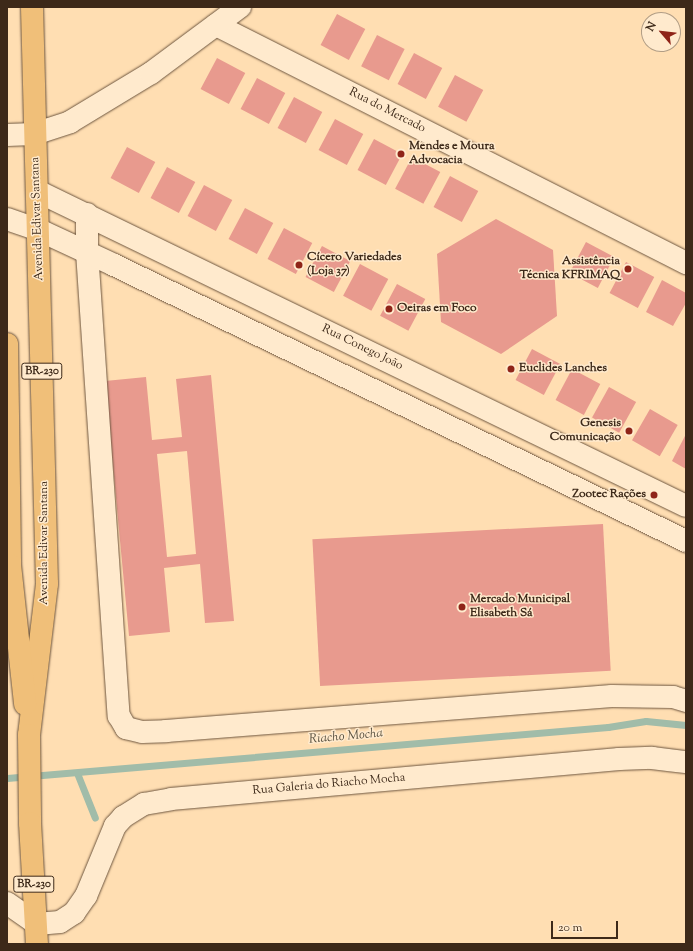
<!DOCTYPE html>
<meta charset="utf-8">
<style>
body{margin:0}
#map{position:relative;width:693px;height:951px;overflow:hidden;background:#ffdeb2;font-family:"Sorts Mill Goudy",serif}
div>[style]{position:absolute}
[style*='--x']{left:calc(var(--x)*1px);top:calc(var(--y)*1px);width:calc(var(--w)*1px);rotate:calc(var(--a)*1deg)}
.stream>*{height:7px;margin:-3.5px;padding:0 3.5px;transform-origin:3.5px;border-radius:3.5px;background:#a1bca9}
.building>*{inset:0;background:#e89a8e;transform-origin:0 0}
.roads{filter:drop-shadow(0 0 1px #6e563f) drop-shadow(0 0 1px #6e563f)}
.minor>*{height:22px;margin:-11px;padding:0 11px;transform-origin:11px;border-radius:11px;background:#ffeacd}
.highway>*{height:22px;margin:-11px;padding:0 11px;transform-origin:11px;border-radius:11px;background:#f0bf79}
.dots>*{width:11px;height:11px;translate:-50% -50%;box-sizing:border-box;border:2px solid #ffeacd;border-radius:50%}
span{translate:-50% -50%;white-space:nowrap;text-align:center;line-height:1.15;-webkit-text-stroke:3px #ffeacd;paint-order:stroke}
.shield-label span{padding:1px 3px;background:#ffeacd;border:1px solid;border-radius:3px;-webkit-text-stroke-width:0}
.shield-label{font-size:11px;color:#3d2919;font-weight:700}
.street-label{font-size:12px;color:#3d2919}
.poi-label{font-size:12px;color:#3d2919;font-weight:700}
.left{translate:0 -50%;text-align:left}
.right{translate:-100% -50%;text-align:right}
.water-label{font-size:13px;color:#564e3d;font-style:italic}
.frame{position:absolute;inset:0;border:8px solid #3d2919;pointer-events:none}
.north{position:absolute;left:641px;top:12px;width:40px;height:40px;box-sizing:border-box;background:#ffeacd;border:1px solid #b19d85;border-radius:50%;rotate:298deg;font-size:11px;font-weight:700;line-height:16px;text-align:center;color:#3d2919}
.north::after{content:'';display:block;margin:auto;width:14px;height:18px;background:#8f2418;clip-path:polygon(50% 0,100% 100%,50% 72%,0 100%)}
.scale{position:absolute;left:551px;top:921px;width:67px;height:18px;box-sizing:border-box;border:2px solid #3d2919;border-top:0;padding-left:5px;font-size:12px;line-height:14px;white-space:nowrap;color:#3d2919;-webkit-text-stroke:3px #ffeacd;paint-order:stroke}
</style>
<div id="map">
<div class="stream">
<div style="--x:77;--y:773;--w:48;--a:68.2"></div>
<div style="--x:7;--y:778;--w:603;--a:-4.85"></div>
<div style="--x:608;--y:727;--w:38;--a:-9"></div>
<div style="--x:646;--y:721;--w:40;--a:5.7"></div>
</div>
<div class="building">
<div style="left:337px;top:14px;width:32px;height:35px;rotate:28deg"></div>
<div style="left:377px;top:35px;width:31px;height:35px;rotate:27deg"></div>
<div style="left:414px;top:53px;width:32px;height:35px;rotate:28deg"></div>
<div style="left:217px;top:58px;width:32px;height:35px;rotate:28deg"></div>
<div style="left:455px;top:75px;width:32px;height:36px;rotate:28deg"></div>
<div style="left:257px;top:78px;width:32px;height:35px;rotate:28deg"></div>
<div style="left:294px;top:97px;width:32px;height:35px;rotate:28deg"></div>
<div style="left:335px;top:119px;width:32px;height:35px;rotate:28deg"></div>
<div style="left:374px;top:139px;width:32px;height:35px;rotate:28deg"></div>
<div style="left:127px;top:147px;width:32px;height:35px;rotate:28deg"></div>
<div style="left:412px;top:157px;width:32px;height:36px;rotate:28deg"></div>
<div style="left:167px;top:167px;width:32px;height:35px;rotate:28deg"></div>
<div style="left:450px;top:176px;width:32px;height:35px;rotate:28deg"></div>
<div style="left:204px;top:185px;width:32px;height:35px;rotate:28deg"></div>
<div style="left:245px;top:208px;width:32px;height:35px;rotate:28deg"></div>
<div style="clip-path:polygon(496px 219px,553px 250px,557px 316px,501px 354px,441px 322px,437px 254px)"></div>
<div style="left:284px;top:228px;width:32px;height:35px;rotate:28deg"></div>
<div style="left:586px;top:242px;width:32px;height:35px;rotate:28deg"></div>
<div style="left:322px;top:246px;width:32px;height:35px;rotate:28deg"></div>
<div style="left:626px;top:262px;width:32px;height:35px;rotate:28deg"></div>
<div style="left:360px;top:264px;width:32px;height:36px;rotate:28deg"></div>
<div style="clip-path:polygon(662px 280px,686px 293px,686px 303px,673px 326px,646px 312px)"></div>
<div style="left:397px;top:284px;width:32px;height:36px;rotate:28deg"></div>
<div style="left:532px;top:349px;width:32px;height:35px;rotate:28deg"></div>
<div style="left:572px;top:369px;width:32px;height:35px;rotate:28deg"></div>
<div style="clip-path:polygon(evenodd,211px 375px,234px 621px,205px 623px,200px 564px,164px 568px,170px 632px,129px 636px,105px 381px,146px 377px,152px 440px,182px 437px,176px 379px,211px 375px,187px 451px,196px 554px,167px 557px,157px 454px,187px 451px)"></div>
<div style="left:609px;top:387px;width:31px;height:35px;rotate:29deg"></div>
<div style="left:650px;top:409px;width:32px;height:36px;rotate:30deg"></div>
<div style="clip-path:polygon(686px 434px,686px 469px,672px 461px)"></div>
<div style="left:603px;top:524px;width:147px;height:291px;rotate:87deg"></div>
</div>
<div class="roads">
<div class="minor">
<div style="--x:216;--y:25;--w:527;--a:26.86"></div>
<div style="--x:7;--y:135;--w:27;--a:-2"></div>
<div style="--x:34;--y:134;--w:38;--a:-18"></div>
<div style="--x:70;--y:122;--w:95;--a:-31.2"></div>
<div style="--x:151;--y:73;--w:111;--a:-36.6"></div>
<div style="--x:37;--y:191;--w:721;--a:25.89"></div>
<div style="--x:87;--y:214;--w:38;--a:90"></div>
<div style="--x:87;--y:252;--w:465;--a:86.1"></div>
<div style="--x:119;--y:716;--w:14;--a:60"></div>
<div style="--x:126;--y:728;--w:16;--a:14"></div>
<div style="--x:142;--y:732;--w:24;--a:-2"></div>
<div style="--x:166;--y:731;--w:447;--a:-4.5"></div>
<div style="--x:612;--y:696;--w:61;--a:0.9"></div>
<div style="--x:673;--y:697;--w:14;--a:17"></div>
<div style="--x:7;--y:219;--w:34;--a:19"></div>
<div style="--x:39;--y:230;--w:83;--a:25"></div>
<div style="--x:114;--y:265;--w:635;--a:25.76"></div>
<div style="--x:7;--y:903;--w:37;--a:35"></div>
<div style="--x:37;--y:924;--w:23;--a:-5"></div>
<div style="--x:60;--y:922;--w:17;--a:-33"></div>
<div style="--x:74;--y:913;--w:21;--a:-55"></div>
<div style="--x:86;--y:896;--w:76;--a:-67.5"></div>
<div style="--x:115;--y:826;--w:12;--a:-48"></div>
<div style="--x:123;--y:817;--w:25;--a:-32"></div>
<div style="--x:144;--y:804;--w:27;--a:-10"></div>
<div style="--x:171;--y:799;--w:450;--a:-5.1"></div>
<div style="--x:619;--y:759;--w:33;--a:-2"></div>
<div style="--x:652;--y:758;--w:34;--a:7"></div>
</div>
<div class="highway">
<div style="--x:32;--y:7;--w:577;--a:88.51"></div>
<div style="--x:47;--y:584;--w:152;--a:96.8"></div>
<div style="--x:29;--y:735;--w:88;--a:89.3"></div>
<div style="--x:30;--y:823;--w:121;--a:86.7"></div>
<div style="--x:7;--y:344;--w:221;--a:89.2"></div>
<div style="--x:10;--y:565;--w:140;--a:83.8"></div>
</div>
</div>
<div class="dots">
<div style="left:401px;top:154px;background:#8f2418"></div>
<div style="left:299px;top:265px;background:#8f2418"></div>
<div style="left:628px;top:269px;background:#8f2418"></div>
<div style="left:389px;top:309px;background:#8f2418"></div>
<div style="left:511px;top:369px;background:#8f2418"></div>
<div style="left:629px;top:431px;background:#8f2418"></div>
<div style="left:654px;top:495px;background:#8f2418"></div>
<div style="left:462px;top:607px;background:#8f2418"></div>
</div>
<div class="shield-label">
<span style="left:42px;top:371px">BR-230</span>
<span style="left:34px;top:884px">BR-230</span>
</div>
<div class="street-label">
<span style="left:387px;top:111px;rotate:27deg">Rua do Mercado</span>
<span style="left:38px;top:219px;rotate:-92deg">Avenida Edivar Santana</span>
<span style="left:362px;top:348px;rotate:26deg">Rua Conego João</span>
<span style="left:45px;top:543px;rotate:-90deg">Avenida Edivar Santana</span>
<span style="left:329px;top:785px;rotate:-5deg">Rua Galeria do Riacho Mocha</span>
</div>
<div class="poi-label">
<span class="left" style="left:409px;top:154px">Mendes e Moura<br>Advocacia</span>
<span class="left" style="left:307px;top:265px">Cícero Variedades<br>(Loja 37)</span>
<span class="right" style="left:620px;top:269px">Assistência<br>Técnica KFRIMAQ</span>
<span class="left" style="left:397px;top:309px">Oeiras em Foco</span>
<span class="left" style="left:519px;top:369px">Euclides Lanches</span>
<span class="right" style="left:621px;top:431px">Genesis<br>Comunicação</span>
<span class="right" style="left:646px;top:495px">Zootec Rações</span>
<span class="left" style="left:470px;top:607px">Mercado Municipal<br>Elisabeth Sá</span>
</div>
<div class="water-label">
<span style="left:346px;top:737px;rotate:-5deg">Riacho Mocha</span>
</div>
<div class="frame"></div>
<div class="north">N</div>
<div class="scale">20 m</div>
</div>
